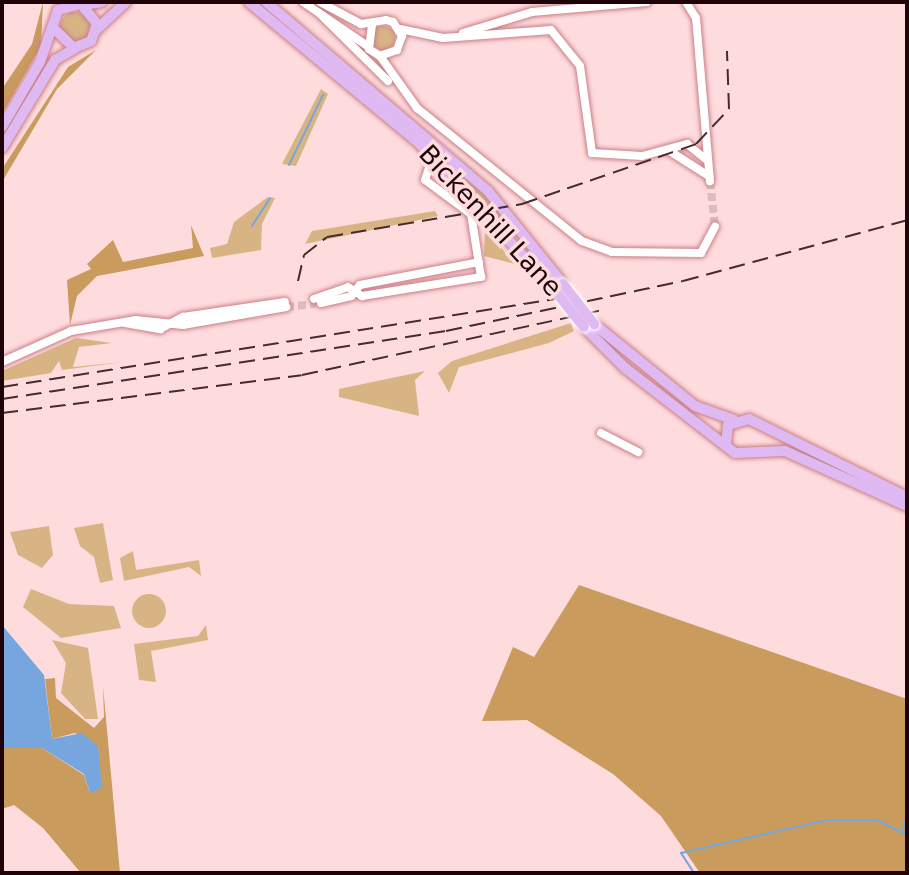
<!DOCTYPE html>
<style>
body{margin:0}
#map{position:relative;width:909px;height:875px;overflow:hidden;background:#fedcde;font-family:"DejaVu Sans",sans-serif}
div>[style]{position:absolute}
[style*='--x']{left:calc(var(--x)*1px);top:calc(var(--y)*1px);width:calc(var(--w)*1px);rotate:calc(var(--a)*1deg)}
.green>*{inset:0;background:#d8b485}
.round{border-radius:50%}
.forest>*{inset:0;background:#c99b5d}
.water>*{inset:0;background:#77a6de}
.stream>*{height:2px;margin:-1px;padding:0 1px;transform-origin:1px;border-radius:1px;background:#77a6de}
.minor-tunnel>*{height:8px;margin-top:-4px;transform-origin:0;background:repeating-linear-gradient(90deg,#dcbcbe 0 8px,transparent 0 12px)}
.roads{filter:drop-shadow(0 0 2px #ca7e85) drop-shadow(0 0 2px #ca7e85)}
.minor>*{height:8px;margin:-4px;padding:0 4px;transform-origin:4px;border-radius:4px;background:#fff}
.major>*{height:10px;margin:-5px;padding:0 5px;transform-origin:5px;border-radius:5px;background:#dfb9f1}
.rail>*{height:2px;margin-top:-1px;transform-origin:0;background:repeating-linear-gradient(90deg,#462a2e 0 16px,transparent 0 24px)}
.bridges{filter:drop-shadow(0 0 2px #fff) drop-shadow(0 0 2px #fff)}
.major-bridge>*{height:10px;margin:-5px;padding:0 5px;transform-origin:5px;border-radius:5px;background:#dfb9f1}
span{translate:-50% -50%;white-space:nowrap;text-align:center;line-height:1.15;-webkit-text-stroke:7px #fedcde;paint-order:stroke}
.street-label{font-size:26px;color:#1e0408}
.frame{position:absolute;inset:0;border:4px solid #1e0408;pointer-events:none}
</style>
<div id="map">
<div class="green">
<div style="clip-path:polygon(255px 2px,276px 14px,494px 201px,541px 260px,414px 135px)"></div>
<div class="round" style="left:60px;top:12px;width:30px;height:30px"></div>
<div class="round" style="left:371px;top:26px;width:24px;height:24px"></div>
<div style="clip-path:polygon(321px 89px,328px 94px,296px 166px,282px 164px)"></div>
<div style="clip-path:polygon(268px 197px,275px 198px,262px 224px,261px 250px,212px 258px,210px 248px,227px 244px,234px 222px)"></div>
<div style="clip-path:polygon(435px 211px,438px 216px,305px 244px,312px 231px)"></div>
<div style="clip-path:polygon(485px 229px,515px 264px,484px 256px)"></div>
<div style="clip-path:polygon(571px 323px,574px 331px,549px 343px,459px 367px,449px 393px,438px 373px,452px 361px)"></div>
<div style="clip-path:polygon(76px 338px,112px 343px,79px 347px,73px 367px,124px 362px,62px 370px,59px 361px,51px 373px,2px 381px,2px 371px)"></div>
<div style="clip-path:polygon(425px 371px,415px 380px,419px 416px,339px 397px,339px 389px)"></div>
<div style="clip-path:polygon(103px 523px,113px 580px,100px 583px,94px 557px,80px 546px,74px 528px)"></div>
<div style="clip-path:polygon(49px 526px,53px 555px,42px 568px,18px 555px,10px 532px)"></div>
<div style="clip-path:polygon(133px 551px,136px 570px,199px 560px,201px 576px,189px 567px,124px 581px,120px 558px)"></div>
<div style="clip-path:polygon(31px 589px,69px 604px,114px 606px,121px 628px,61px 638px,23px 607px)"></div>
<div class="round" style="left:132px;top:594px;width:34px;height:34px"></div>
<div style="clip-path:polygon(206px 625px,208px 640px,151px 651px,156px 682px,139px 680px,134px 644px,198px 636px)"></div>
<div style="clip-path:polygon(52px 640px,88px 648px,98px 719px,85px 719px,61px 693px,66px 663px)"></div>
</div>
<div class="forest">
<div style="clip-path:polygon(43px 2px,41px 46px,2px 114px,2px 89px,32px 44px)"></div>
<div style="clip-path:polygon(96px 50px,57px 89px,2px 182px,2px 169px,68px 67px)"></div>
<div style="clip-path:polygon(191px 225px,204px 256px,97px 276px,77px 296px,70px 325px,67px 280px,91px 269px,87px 264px,113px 240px,123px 262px,193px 248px)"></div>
<div style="clip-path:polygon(579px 585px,907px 699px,907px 873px,700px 873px,661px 816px,613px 774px,527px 720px,482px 721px,513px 647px,534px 657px)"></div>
<div style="clip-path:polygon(55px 678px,56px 698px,94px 728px,104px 717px,103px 686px,120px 873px,81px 873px,43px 828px,14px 805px,2px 809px,2px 748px,42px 748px,84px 775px,90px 793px,99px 779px,98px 746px,75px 733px,52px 739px,45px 679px)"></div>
</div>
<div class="water">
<div style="clip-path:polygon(2px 625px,44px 675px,52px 739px,82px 733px,98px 746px,102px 788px,90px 793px,84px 774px,42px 748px,2px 748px)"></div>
</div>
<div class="stream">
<div style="--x:289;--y:165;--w:78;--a:-64.1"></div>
<div style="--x:252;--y:226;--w:33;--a:-57"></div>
<div style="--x:901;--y:832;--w:15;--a:-67"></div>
<div style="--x:694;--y:873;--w:24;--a:-123"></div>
<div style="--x:681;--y:853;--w:150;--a:-12.7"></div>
<div style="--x:827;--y:820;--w:50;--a:0"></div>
<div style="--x:877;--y:820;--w:34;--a:27"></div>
</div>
<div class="minor-tunnel">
<div style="--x:710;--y:181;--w:46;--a:83.8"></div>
<div style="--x:286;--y:307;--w:30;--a:-6"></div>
</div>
<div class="roads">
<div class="minor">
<div style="--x:303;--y:2;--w:76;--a:34.3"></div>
<div style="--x:320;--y:2;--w:47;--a:28.2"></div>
<div style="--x:361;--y:24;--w:25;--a:-9"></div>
<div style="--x:386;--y:20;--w:7;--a:16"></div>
<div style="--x:393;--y:22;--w:17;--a:57"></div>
<div style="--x:402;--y:36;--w:15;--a:110"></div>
<div style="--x:397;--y:50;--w:18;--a:161"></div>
<div style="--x:380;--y:56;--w:13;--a:-148"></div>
<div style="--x:369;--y:49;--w:26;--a:-83"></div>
<div style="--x:686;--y:2;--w:19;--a:58"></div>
<div style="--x:696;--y:18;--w:164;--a:85.1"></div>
<div style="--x:319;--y:13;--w:97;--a:44.6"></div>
<div style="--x:400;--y:29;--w:44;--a:11.8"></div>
<div style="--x:443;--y:38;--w:108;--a:-4.2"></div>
<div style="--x:551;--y:30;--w:46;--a:51.1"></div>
<div style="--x:580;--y:66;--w:88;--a:82.1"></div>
<div style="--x:592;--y:153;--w:50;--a:3.4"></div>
<div style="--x:642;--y:156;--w:47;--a:-14.9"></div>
<div style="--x:687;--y:144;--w:27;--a:39"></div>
<div style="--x:463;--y:33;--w:72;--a:-16.9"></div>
<div style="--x:532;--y:12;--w:115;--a:-5"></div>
<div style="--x:380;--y:56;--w:64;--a:54.6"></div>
<div style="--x:417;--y:108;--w:212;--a:38.9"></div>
<div style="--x:582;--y:241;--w:32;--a:20"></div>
<div style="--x:612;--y:252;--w:89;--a:0.6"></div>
<div style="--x:701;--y:253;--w:30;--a:-62"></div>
<div style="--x:668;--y:150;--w:49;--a:32.4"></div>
<div style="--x:314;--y:299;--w:36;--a:-19"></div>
<div style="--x:348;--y:287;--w:17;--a:33"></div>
<div style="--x:362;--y:296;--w:121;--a:-9.1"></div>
<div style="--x:481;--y:277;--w:64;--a:-99"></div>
<div style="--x:471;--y:214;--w:57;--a:-143.5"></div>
<div style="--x:425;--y:180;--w:13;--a:-72"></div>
<div style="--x:429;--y:168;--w:13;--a:9"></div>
<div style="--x:321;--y:303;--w:31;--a:-13"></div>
<div style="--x:351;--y:296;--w:14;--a:-51"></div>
<div style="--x:360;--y:285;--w:121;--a:-10.9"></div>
<div style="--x:125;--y:323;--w:36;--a:10"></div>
<div style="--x:160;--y:329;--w:26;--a:-28"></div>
<div style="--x:183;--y:317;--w:103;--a:-8.4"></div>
<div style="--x:2;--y:362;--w:76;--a:-24.2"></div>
<div style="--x:71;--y:331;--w:66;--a:-9.6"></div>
<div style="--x:136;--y:320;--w:47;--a:6.1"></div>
<div style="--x:183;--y:325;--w:105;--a:-9.9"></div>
<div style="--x:601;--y:433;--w:42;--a:27.2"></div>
</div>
<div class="major">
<div style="--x:249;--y:2;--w:221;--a:39.7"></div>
<div style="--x:419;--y:143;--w:196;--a:47.3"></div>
<div style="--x:266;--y:2;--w:292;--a:40.4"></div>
<div style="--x:488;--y:191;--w:119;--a:51.1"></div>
<div style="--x:84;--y:5;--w:18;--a:-9"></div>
<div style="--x:96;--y:30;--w:41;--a:-43"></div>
<div style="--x:2;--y:127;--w:75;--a:-59.7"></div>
<div style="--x:40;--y:62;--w:55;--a:-70.9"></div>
<div style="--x:58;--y:10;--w:24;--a:-15"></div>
<div style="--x:81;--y:4;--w:26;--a:51"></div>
<div style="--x:97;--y:24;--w:18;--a:109"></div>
<div style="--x:91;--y:41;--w:18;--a:158"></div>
<div style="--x:74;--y:48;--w:30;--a:-136"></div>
<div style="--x:2;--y:148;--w:103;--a:-58.9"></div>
<div style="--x:55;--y:60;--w:22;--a:-30"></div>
<div style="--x:594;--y:324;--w:130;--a:39.1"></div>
<div style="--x:695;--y:406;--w:41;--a:19.7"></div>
<div style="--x:584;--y:327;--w:58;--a:45"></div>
<div style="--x:625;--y:368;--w:139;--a:37.7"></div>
<div style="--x:735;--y:453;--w:50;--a:-2.3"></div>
<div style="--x:785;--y:451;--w:134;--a:24.3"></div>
<div style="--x:726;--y:444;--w:19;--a:-84"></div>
<div style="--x:728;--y:425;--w:22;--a:-16"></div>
<div style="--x:749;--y:419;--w:176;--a:26.3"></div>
</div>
</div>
<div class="rail">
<div style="--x:298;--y:281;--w:27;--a:-77"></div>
<div style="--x:304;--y:255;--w:29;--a:-38"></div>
<div style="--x:327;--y:237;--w:198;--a:-9.6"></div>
<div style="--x:522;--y:204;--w:184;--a:-19"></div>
<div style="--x:696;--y:144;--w:48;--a:-46.7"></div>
<div style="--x:729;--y:109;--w:58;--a:-92"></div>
<div style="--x:2;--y:387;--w:560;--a:-9.04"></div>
<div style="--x:2;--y:399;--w:449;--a:-8.7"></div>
<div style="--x:446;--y:331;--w:242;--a:-11.9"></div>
<div style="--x:683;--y:281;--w:232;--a:-15.2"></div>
<div style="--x:2;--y:413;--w:302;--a:-7.2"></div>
<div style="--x:302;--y:375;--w:307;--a:-12.2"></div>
</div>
<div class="bridges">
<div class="major-bridge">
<div style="--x:563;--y:284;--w:51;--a:52.2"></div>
<div style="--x:552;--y:287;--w:51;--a:51.3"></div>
</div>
</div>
<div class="street-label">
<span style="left:490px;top:221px;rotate:47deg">Bickenhill Lane</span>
</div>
<div class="frame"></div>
</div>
